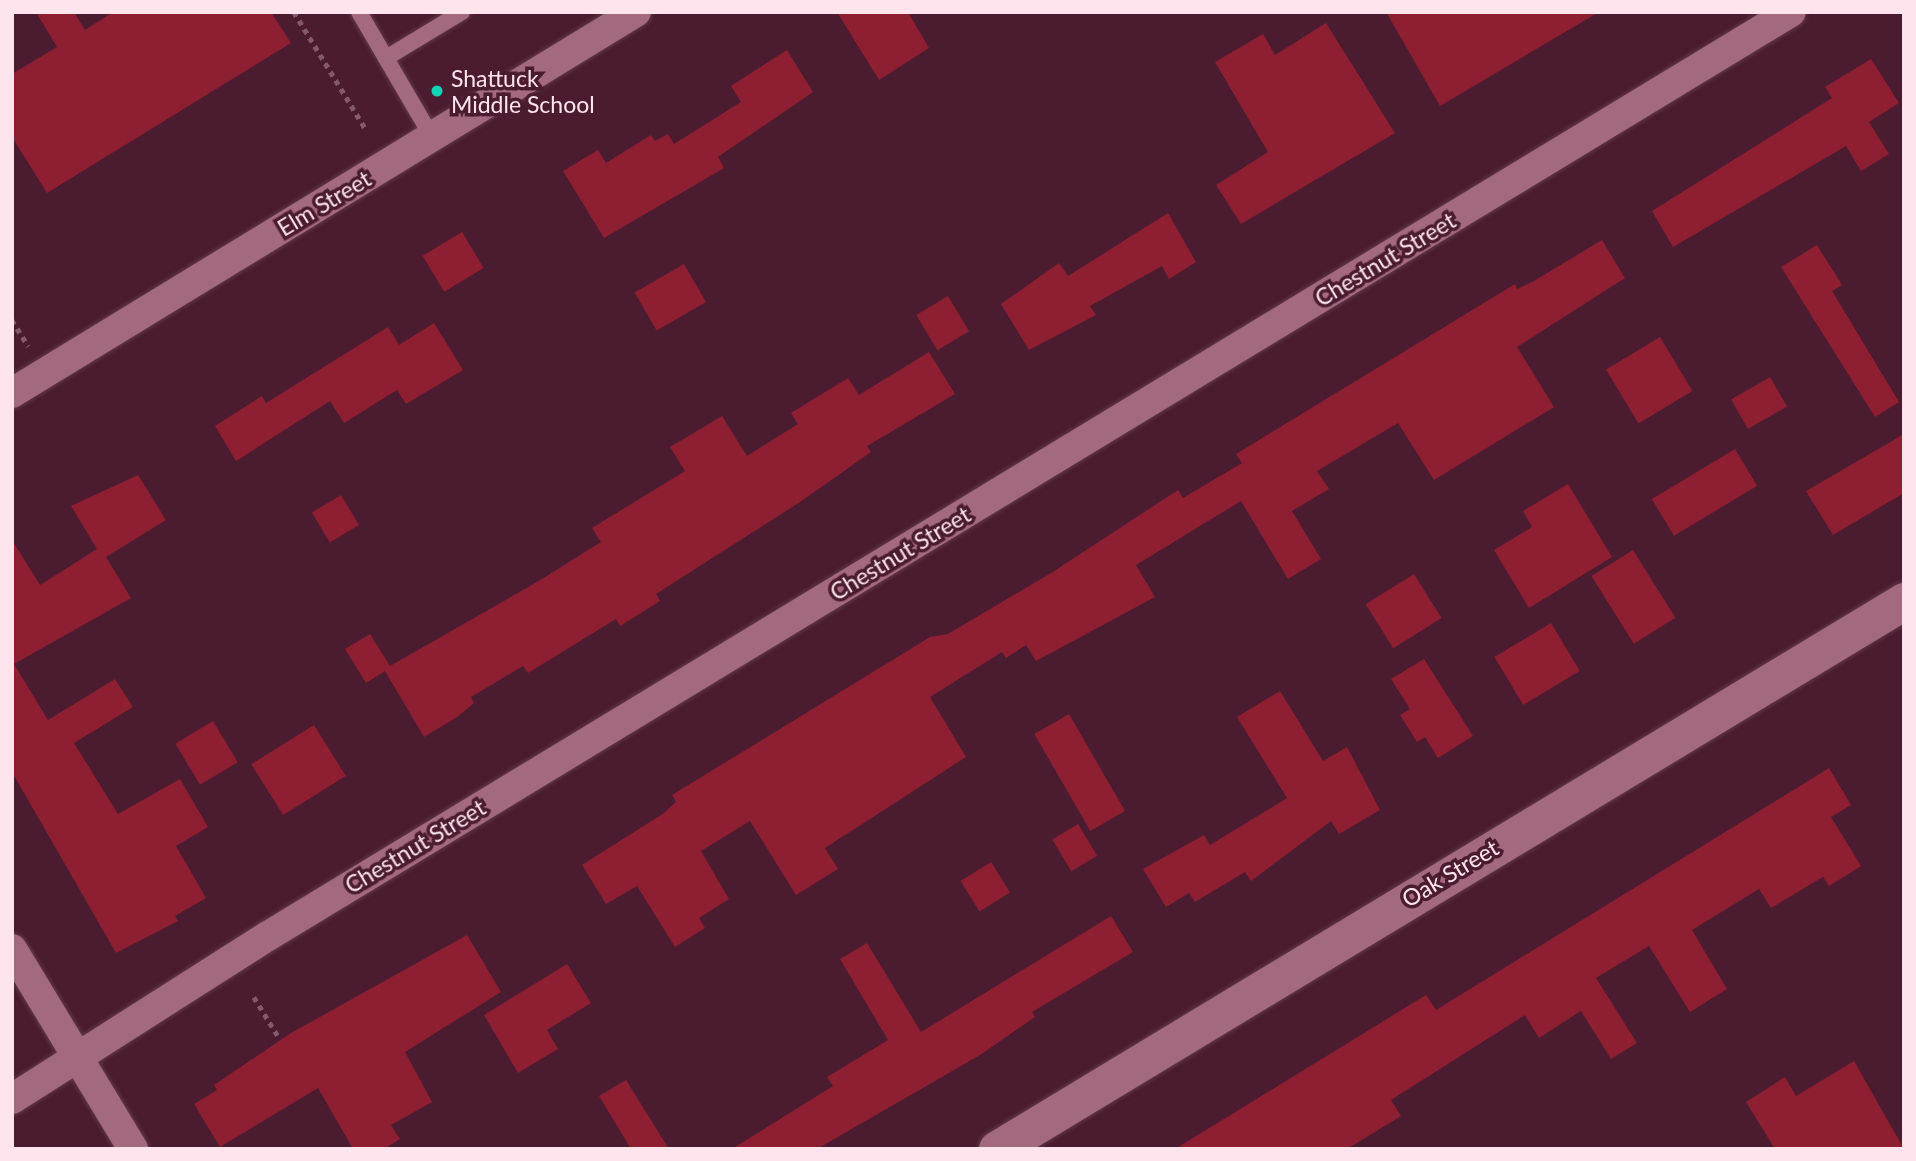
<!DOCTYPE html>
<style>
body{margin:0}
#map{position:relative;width:1916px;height:1161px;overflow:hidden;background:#4b1b2f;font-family:Lato,sans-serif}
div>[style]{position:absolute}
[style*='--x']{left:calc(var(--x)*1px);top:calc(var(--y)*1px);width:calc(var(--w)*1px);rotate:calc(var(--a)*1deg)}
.building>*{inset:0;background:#8e1f33;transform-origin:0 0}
.path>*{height:4.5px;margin-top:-2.25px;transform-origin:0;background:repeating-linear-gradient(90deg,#835a6b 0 5px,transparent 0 10px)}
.roads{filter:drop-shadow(0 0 2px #61384a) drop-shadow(0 0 2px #61384a)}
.service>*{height:16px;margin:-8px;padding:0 8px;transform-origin:8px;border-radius:8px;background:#a36a7f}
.minor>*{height:30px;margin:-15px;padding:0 15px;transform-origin:15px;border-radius:15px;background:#a36a7f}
.tertiary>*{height:37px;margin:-18.5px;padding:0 18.5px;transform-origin:18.5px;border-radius:18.5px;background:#a36a7f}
.dots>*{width:19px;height:19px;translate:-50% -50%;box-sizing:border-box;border:4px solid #4b1b2f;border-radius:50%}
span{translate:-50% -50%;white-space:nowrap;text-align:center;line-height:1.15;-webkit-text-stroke:7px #4b1b2f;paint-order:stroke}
.poi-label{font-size:23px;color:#fee4ec}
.left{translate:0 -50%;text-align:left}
.street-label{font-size:23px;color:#fee4ec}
.frame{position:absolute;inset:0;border:14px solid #fee4ec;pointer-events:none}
</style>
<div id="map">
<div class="building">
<div style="clip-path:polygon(36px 12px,74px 12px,85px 30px,113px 12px,271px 12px,291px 43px,47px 193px,12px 137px,12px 74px,57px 47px)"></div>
<div style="clip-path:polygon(837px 12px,908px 12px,929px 48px,879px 80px)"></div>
<div style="clip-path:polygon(1386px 12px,1599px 12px,1440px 106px)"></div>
<div style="clip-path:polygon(1326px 23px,1395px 133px,1241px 224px,1216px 185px,1268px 152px,1215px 62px,1263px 34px,1275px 55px)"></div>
<div style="clip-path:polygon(787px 50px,813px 92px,718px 157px,724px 168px,604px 238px,563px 171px,598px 150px,606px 163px,651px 135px,655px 141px,668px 134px,674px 144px,741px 102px,731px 86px)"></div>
<div style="clip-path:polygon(1871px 59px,1899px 103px,1869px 122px,1889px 154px,1861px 171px,1846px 146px,1673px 247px,1652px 211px,1832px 98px,1825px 87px)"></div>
<div style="clip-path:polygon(1168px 213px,1196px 262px,1169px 279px,1162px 266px,1090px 306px,1096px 315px,1029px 350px,1001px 304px,1059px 263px,1068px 276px)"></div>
<div style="left:462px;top:232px;width:42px;height:46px;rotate:59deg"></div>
<div style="clip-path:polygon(1602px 240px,1625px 278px,1517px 347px,1554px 407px,1434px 480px,1398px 423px,1317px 471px,1329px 489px,1292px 511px,1321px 559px,1288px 579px,1241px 501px,1136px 565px,1155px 597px,1036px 661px,1026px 645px,1006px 658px,1002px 652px,930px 697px,966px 757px,825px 848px,838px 869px,796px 895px,750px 821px,701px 851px,729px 899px,699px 918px,705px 928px,675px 947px,637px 886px,606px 904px,582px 865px,664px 813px,676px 802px,672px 795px,930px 637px,948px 634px,1051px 573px,1178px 490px,1183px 498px,1242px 463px,1236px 454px,1515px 284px,1517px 289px,1534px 281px)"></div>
<div style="clip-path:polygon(1817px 245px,1842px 285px,1832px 291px,1899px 402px,1875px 417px,1781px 267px)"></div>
<div style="left:684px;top:264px;width:44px;height:57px;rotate:60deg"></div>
<div style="left:948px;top:296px;width:41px;height:37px;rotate:59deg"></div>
<div style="clip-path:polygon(434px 323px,463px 370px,406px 404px,397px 390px,344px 423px,330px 401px,236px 461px,215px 426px,262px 396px,266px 403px,388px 327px,399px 345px)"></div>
<div style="left:1660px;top:337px;width:63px;height:63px;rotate:59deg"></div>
<div style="clip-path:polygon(929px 352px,955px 394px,867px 446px,871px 452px,800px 502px,656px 594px,660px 601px,620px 626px,616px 619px,528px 673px,523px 666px,471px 697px,474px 703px,457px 717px,424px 737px,385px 671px,366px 683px,345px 649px,370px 634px,390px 666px,537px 582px,601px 542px,592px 528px,685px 471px,670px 447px,722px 416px,747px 456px,798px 424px,791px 413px,848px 378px,859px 395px)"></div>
<div style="left:1770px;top:377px;width:34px;height:45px;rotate:60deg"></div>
<div style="clip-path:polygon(1904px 434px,1904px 493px,1833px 535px,1806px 491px)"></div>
<div style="left:1735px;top:449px;width:43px;height:97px;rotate:59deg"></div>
<div style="clip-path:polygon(138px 475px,166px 520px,106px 557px,131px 598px,14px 664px,48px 720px,115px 679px,133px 707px,74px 743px,118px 814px,180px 779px,208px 827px,176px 846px,206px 898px,175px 916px,178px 921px,116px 953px,12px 772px,12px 540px,40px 585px,97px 549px,71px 506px)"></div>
<div style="clip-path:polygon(1568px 484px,1612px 557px,1529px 608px,1494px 550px,1532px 527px,1523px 511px)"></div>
<div style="left:341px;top:495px;width:35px;height:34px;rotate:59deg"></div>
<div style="left:1633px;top:550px;width:80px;height:49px;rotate:58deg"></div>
<div style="left:1414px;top:574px;width:52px;height:57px;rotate:58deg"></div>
<div style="left:1551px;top:623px;width:56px;height:66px;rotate:59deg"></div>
<div style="clip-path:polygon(1424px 659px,1473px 736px,1438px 758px,1425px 737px,1417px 742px,1400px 715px,1410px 709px,1391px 679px)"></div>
<div style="clip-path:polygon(1280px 691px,1323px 761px,1347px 747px,1380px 810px,1339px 834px,1331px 821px,1251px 881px,1245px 872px,1195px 902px,1189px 893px,1166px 907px,1143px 869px,1204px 835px,1210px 845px,1287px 798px,1237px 717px)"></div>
<div style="left:1069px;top:714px;width:112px;height:40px;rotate:60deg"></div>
<div style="left:213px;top:721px;width:48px;height:44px;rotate:59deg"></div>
<div style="left:314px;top:725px;width:60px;height:74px;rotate:58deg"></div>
<div style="clip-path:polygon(1829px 768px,1851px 805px,1831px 817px,1861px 866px,1829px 886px,1823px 877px,1771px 908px,1759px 889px,1692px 930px,1727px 989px,1690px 1012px,1649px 946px,1596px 978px,1637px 1043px,1611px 1059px,1581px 1011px,1539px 1038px,1525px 1015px,1391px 1100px,1401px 1116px,1347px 1149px,1175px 1149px,1426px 995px,1436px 1010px)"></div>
<div style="left:1078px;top:824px;width:37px;height:30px;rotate:59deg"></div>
<div style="left:991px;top:862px;width:36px;height:36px;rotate:58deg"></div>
<div style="clip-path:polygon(1111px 916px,1133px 952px,1032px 1012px,1035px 1017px,980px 1055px,817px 1149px,732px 1149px,833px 1086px,827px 1077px,888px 1040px,840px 959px,867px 943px,921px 1032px)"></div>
<div style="clip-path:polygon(467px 935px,501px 992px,405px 1052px,432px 1102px,391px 1125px,400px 1139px,384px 1149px,353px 1149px,318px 1088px,220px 1147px,194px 1104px,217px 1090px,214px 1085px,291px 1033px)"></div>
<div style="clip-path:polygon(567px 964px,591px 1003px,547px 1030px,558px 1049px,518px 1073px,484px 1015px)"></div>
<div style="clip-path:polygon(1854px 1061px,1904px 1149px,1775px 1149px,1746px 1102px,1785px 1077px,1796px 1096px)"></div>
<div style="clip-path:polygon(626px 1080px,669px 1149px,631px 1149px,599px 1096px)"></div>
</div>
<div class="path">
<div style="--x:294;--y:12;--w:136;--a:58.5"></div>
<div style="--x:12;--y:320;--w:31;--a:58"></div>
<div style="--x:254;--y:997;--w:46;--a:58.4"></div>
</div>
<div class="roads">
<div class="service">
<div style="--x:359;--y:12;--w:145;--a:59.7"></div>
<div style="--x:386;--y:58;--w:89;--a:-31.2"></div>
</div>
<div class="minor">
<div style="--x:12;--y:393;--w:731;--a:-31.41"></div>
<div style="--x:12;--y:949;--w:234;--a:58.8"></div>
<div style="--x:12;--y:1099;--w:303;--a:-32.5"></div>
<div style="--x:268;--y:936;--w:1781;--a:-31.25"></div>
</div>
<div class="tertiary">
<div style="--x:997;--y:1149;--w:1060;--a:-31.14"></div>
</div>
</div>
<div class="dots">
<div style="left:437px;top:91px;background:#0fd5b4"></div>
</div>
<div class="poi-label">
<span class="left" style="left:451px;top:91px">Shattuck<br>Middle School</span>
</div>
<div class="street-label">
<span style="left:324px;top:203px;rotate:-31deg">Elm Street</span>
<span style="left:1385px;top:259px;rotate:-31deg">Chestnut Street</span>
<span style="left:900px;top:553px;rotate:-31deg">Chestnut Street</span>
<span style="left:415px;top:846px;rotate:-31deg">Chestnut Street</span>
<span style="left:1450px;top:873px;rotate:-31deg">Oak Street</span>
</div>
<div class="frame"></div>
</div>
